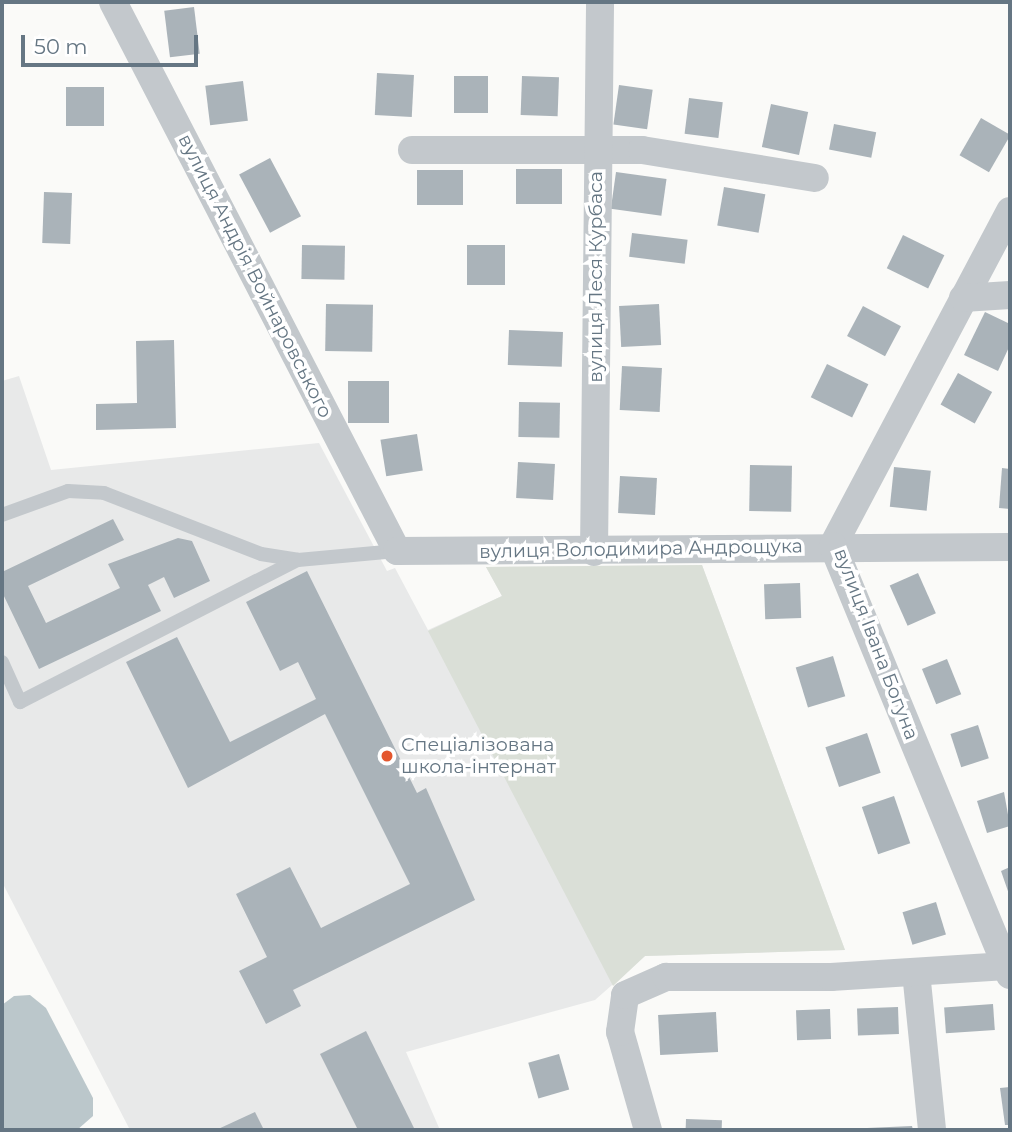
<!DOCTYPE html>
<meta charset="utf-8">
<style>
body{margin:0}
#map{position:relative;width:1012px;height:1132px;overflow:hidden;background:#fafaf8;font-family:Montserrat,sans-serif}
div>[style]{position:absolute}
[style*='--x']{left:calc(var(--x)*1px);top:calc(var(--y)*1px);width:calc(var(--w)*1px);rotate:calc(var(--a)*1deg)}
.built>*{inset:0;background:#e8e9e9}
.green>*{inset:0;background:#dadfd7}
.water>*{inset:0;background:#bbc7cb}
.building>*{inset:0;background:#aab3b9;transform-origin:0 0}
.service>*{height:14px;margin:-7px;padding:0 7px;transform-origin:7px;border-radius:7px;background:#c3c8cc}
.minor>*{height:28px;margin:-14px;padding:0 14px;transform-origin:14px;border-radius:14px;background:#c3c8cc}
.dots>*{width:19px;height:19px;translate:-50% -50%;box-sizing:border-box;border:4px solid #fff;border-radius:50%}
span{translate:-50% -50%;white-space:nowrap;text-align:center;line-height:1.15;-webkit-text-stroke:7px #fff;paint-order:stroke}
.street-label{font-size:19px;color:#657683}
.poi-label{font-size:19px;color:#657683}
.left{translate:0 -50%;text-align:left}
.frame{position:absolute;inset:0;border:4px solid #657683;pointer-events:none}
.scale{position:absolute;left:21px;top:35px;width:177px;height:32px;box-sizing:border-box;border:4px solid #657683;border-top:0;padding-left:9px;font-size:21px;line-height:24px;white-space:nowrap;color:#657683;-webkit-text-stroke:5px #fff;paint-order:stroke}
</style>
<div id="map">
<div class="built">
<div style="clip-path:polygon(19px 376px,51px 470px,319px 443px,387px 571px,395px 568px,428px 630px,502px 596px,486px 567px,702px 565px,845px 950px,645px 956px,595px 1000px,406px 1052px,440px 1130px,130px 1130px,2px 882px,2px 381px)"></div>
</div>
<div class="green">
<div style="clip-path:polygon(702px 565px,845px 950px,645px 956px,613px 986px,428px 631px,502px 596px,486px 567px)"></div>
</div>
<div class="water">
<div style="clip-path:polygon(30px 995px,46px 1008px,93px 1098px,93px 1116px,77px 1130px,2px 1130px,2px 1005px,14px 996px)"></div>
</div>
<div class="building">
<div style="left:194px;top:7px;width:47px;height:30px;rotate:83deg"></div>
<div style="left:377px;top:73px;width:37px;height:42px;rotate:3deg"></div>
<div style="left:454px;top:76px;width:34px;height:37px"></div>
<div style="left:522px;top:76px;width:37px;height:39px;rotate:2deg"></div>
<div style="left:243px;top:81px;width:40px;height:38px;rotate:83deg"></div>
<div style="left:619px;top:85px;width:34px;height:40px;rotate:8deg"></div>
<div style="left:66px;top:87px;width:38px;height:39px"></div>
<div style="left:689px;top:98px;width:34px;height:36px;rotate:7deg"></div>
<div style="left:771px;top:104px;width:38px;height:44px;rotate:12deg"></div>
<div style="left:981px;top:118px;width:34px;height:43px;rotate:30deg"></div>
<div style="left:834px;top:124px;width:43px;height:26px;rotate:11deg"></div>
<div style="left:270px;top:158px;width:66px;height:35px;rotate:62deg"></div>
<div style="left:516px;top:169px;width:46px;height:35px"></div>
<div style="left:417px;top:170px;width:46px;height:35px"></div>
<div style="left:616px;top:172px;width:51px;height:37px;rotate:8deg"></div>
<div style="left:724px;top:187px;width:42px;height:39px;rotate:10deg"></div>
<div style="left:44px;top:192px;width:28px;height:51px;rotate:2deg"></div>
<div style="left:632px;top:233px;width:56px;height:24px;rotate:7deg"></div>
<div style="left:903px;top:235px;width:46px;height:37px;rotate:26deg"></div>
<div style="left:302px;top:245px;width:43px;height:34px;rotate:1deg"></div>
<div style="left:467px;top:245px;width:38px;height:40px"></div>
<div style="left:326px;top:304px;width:47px;height:47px;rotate:1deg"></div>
<div style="left:659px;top:304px;width:41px;height:40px;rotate:87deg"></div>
<div style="left:863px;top:306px;width:43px;height:34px;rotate:28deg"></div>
<div style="clip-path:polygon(985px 312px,1010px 324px,1010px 345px,998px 371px,964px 355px)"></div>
<div style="left:509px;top:330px;width:54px;height:35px;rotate:2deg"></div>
<div style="clip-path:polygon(174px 340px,176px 428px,96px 430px,96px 404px,137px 403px,136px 341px)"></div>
<div style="left:827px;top:364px;width:46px;height:37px;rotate:26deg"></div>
<div style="left:622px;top:366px;width:40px;height:44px;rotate:3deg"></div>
<div style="left:958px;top:373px;width:39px;height:36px;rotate:29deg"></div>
<div style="left:348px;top:381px;width:41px;height:42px"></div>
<div style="left:519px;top:402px;width:41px;height:35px;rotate:1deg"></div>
<div style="left:417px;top:434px;width:37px;height:37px;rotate:81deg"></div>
<div style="left:518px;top:462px;width:37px;height:36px;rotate:3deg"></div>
<div style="left:750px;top:465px;width:42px;height:46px;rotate:1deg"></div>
<div style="left:894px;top:467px;width:37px;height:40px;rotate:6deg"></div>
<div style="clip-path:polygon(1002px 468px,1010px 469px,1010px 509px,999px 508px)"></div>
<div style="left:620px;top:476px;width:37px;height:37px;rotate:3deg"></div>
<div style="clip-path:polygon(113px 519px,124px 540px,28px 586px,46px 623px,120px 588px,108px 564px,178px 538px,192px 541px,210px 581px,174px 598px,164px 577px,148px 585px,161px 611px,39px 669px,2px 592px,2px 572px)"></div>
<div style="clip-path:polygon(307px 571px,417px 793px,426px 788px,475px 900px,293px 990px,301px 1006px,266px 1024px,239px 971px,267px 957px,236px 894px,290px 867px,321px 928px,410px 884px,325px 714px,188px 788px,126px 662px,177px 637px,230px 742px,316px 699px,298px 662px,280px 671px,246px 602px)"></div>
<div style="left:918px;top:573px;width:44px;height:31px;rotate:66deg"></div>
<div style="left:800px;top:583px;width:35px;height:36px;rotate:88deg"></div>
<div style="left:833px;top:656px;width:42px;height:39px;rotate:73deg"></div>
<div style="left:947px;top:659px;width:38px;height:27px;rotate:68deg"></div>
<div style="left:978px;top:725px;width:35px;height:29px;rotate:72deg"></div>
<div style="left:867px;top:733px;width:42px;height:44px;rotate:71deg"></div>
<div style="clip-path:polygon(1004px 792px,1010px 826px,987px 833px,977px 801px)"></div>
<div style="left:894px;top:796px;width:50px;height:34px;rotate:71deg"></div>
<div style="clip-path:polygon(1010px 867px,1010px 897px,1001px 871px)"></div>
<div style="left:936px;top:902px;width:34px;height:35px;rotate:73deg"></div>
<div style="left:993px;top:1004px;width:26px;height:49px;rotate:86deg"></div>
<div style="left:898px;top:1007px;width:27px;height:41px;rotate:88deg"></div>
<div style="left:830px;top:1009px;width:30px;height:34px;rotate:88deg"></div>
<div style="left:716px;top:1012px;width:40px;height:58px;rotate:87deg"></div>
<div style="clip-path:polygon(366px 1031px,415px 1130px,358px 1130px,320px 1054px)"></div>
<div style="left:559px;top:1054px;width:37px;height:32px;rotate:74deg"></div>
<div style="clip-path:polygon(1010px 1087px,1010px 1125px,1005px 1125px,1000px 1088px)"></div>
<div style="clip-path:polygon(255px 1112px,264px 1130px,216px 1130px)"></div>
<div style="left:686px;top:1119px;width:36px;height:11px;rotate:2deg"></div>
<div style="clip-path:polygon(912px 1126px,913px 1130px,867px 1130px,867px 1128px)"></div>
</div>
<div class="service">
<div style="--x:2;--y:515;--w:70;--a:-20"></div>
<div style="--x:68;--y:491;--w:36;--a:3"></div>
<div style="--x:104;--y:493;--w:168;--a:21.2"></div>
<div style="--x:261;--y:554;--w:37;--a:9"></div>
<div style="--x:2;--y:662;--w:44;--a:65.8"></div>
<div style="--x:20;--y:702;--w:312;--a:-27.1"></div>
<div style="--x:298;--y:560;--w:99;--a:-5.2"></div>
</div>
<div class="minor">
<div style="--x:113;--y:2;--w:618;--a:62.65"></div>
<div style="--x:397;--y:551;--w:613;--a:-0.37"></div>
<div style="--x:412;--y:150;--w:230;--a:0"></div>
<div style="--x:642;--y:150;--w:175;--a:9.2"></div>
<div style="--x:1010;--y:211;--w:379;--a:117.9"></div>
<div style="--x:833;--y:546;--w:464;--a:67.6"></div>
<div style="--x:963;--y:298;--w:47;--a:-3.7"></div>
<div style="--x:594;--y:552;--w:550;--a:-89.37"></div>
<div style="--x:916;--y:972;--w:159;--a:84.2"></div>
<div style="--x:648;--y:1130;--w:102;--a:-105.9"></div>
<div style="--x:620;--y:1032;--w:37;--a:-82"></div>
<div style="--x:625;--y:995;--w:45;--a:-23.7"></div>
<div style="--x:666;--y:977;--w:165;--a:0"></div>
<div style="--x:831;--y:977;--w:176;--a:-3.6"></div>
</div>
<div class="dots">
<div style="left:387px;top:756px;background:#e4572e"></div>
</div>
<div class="street-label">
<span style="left:255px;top:276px;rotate:63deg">вулиця Андрія Войнаровського</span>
<span style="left:596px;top:277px;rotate:-90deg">вулиця Леся Курбаса</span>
<span style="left:641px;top:549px;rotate:-1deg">вулиця Володимира Андрощука</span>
<span style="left:876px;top:644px;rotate:69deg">вулиця Івана Богуна</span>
</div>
<div class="poi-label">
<span class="left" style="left:401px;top:756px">Спеціалізована<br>школа-інтернат</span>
</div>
<div class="frame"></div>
<div class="scale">50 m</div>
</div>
